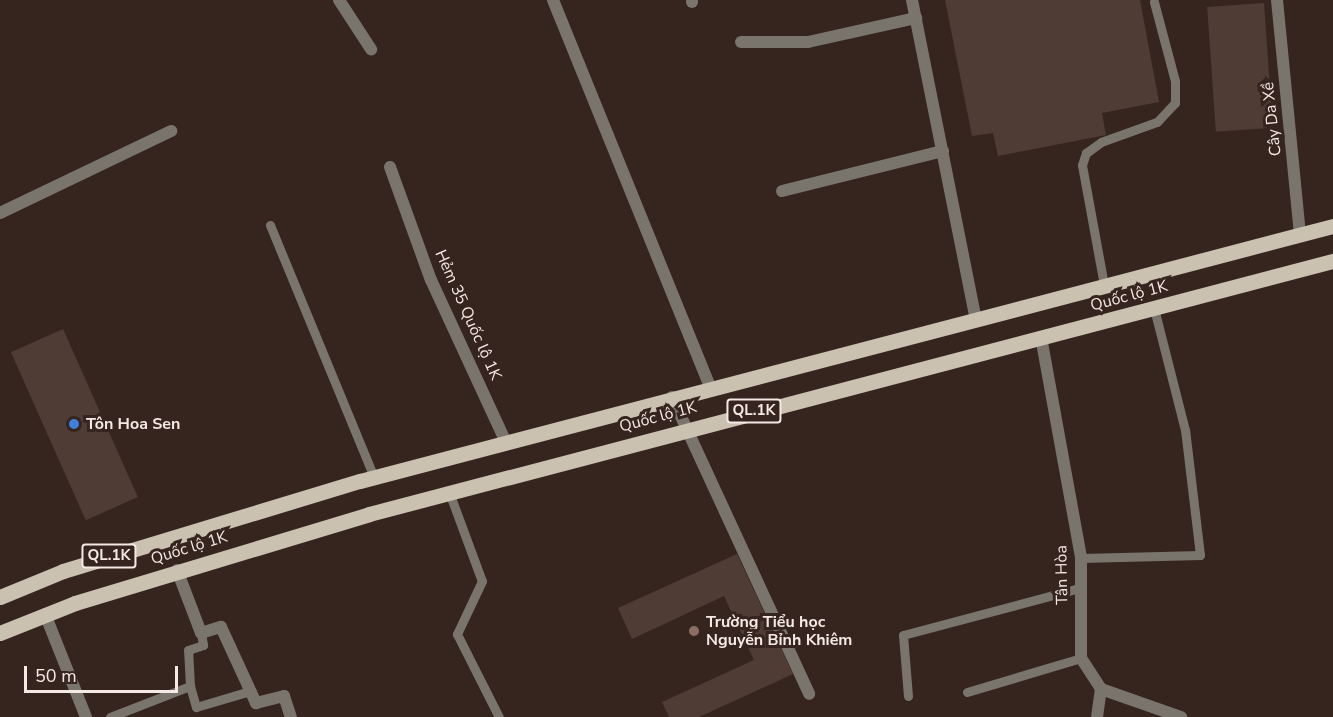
<!DOCTYPE html>
<meta charset="utf-8">
<style>
body{margin:0}
#map{position:relative;width:1333px;height:717px;overflow:hidden;background:#36251f;font-family:"Nunito Sans",sans-serif}
div>[style]{position:absolute}
[style*='--x']{left:calc(var(--x)*1px);top:calc(var(--y)*1px);width:calc(var(--w)*1px);rotate:calc(var(--a)*1deg)}
.building>*{inset:0;background:#4e3c35;transform-origin:0 0}
.lane>*{height:9px;margin:-4.5px;padding:0 4.5px;transform-origin:4.5px;border-radius:4.5px;background:#79756d}
.street>*{height:12px;margin:-6px;padding:0 6px;transform-origin:6px;border-radius:6px;background:#79756d}
.primary>*{height:15px;margin:-7.5px;padding:0 7.5px;transform-origin:7.5px;border-radius:7.5px;background:#cac1b1}
.dots>*{width:16px;height:16px;translate:-50% -50%;box-sizing:border-box;border:3px solid #36251f;border-radius:50%}
span{translate:-50% -50%;white-space:nowrap;text-align:center;line-height:1.15;-webkit-text-stroke:6px #36251f;paint-order:stroke}
.shield-label span{padding:2px 4px;background:#36251f;border:2px solid;border-radius:4px;-webkit-text-stroke-width:0}
.shield-label{font-size:15px;color:#f5e9e5;font-weight:700}
.street-label{font-size:16px;color:#f5e9e5}
.poi-label{font-size:16px;color:#f5e9e5;font-weight:700}
.left{translate:0 -50%;text-align:left}
.scale{position:absolute;left:24px;top:666px;width:154px;height:27px;box-sizing:border-box;border:3px solid #f5e9e5;border-top:0;padding-left:8px;font-size:18px;line-height:21px;white-space:nowrap;color:#f5e9e5;-webkit-text-stroke:4px #36251f;paint-order:stroke}
</style>
<div id="map">
<div class="building">
<div style="clip-path:polygon(945px 0,1140px 0,1159px 102px,1102px 113px,1106px 135px,998px 156px,993px 133px,972px 136px)"></div>
<div style="left:1264px;top:3px;width:125px;height:57px;rotate:86deg"></div>
<div style="left:63px;top:329px;width:184px;height:57px;rotate:66deg"></div>
<div style="clip-path:polygon(737px 554px,793px 674px,699px 717px,669px 717px,662px 702px,754px 660px,724px 596px,632px 639px,618px 608px)"></div>
</div>
<div class="lane">
<div style="--x:270;--y:225;--w:273;--a:67.6"></div>
<div style="--x:1104;--y:285;--w:122;--a:-100.4"></div>
<div style="--x:1082;--y:165;--w:13;--a:-72"></div>
<div style="--x:1086;--y:153;--w:19;--a:-36"></div>
<div style="--x:1101;--y:142;--w:59;--a:-19.7"></div>
<div style="--x:1157;--y:122;--w:26;--a:-47"></div>
<div style="--x:1175;--y:103;--w:22;--a:-90"></div>
<div style="--x:1175;--y:81;--w:82;--a:-104.9"></div>
<div style="--x:449;--y:492;--w:95;--a:69.7"></div>
<div style="--x:482;--y:581;--w:59;--a:115.3"></div>
<div style="--x:457;--y:634;--w:93;--a:63.2"></div>
<div style="--x:1081;--y:558;--w:119;--a:-1.4"></div>
<div style="--x:1200;--y:555;--w:126;--a:-96.8"></div>
<div style="--x:1185;--y:430;--w:126;--a:-104.3"></div>
<div style="--x:190;--y:686;--w:22;--a:74"></div>
<div style="--x:196;--y:707;--w:56;--a:-16.5"></div>
<div style="--x:967;--y:692;--w:119;--a:-16.6"></div>
<div style="--x:908;--y:696;--w:61;--a:-94.7"></div>
<div style="--x:903;--y:635;--w:183;--a:-14.9"></div>
<div style="--x:110;--y:717;--w:86;--a:-21.2"></div>
<div style="--x:190;--y:686;--w:36;--a:-93"></div>
<div style="--x:188;--y:650;--w:16;--a:-18"></div>
<div style="--x:203;--y:645;--w:12;--a:-99"></div>
</div>
<div class="street">
<div style="--x:339;--y:0;--w:59;--a:56.9"></div>
<div style="--x:553;--y:0;--w:418;--a:67.9"></div>
<div style="--x:692;--y:0;--w:2;--a:90"></div>
<div style="--x:912;--y:0;--w:325;--a:78.7"></div>
<div style="--x:1277;--y:0;--w:236;--a:84.4"></div>
<div style="--x:741;--y:42;--w:67;--a:0"></div>
<div style="--x:808;--y:42;--w:111;--a:-12.5"></div>
<div style="--x:390;--y:167;--w:120;--a:70.1"></div>
<div style="--x:431;--y:280;--w:179;--a:65.2"></div>
<div style="--x:782;--y:191;--w:166;--a:-14"></div>
<div style="--x:0;--y:213;--w:190;--a:-25.6"></div>
<div style="--x:1041;--y:337;--w:225;--a:79.7"></div>
<div style="--x:1081;--y:558;--w:100;--a:90"></div>
<div style="--x:1081;--y:658;--w:37;--a:57"></div>
<div style="--x:1101;--y:689;--w:85;--a:19.3"></div>
<div style="--x:672;--y:397;--w:327;--a:65.2"></div>
<div style="--x:177;--y:570;--w:67;--a:69.1"></div>
<div style="--x:201;--y:633;--w:21;--a:-17"></div>
<div style="--x:221;--y:627;--w:84;--a:65.3"></div>
<div style="--x:256;--y:703;--w:29;--a:-14"></div>
<div style="--x:284;--y:696;--w:22;--a:72"></div>
<div style="--x:45;--y:614;--w:111;--a:68.3"></div>
<div style="--x:1097;--y:717;--w:28;--a:-82"></div>
</div>
<div class="primary">
<div style="--x:0;--y:597;--w:68;--a:-22.4"></div>
<div style="--x:63;--y:571;--w:310;--a:-16.9"></div>
<div style="--x:360;--y:481;--w:1006;--a:-14.69"></div>
<div style="--x:0;--y:633;--w:81;--a:-21.8"></div>
<div style="--x:75;--y:603;--w:307;--a:-16.8"></div>
<div style="--x:369;--y:514;--w:997;--a:-14.71"></div>
</div>
<div class="dots">
<div style="left:74px;top:424px;background:#3f7fe0"></div>
<div style="left:694px;top:631px;background:#8d6e63"></div>
</div>
<div class="shield-label">
<span style="left:754px;top:411px">QL.1K</span>
<span style="left:109px;top:556px">QL.1K</span>
</div>
<div class="street-label">
<span style="left:1272px;top:119px;rotate:-96deg">Cây Da Xề</span>
<span style="left:1129px;top:296px;rotate:-15deg">Quốc lộ 1K</span>
<span style="left:468px;top:315px;rotate:66deg">Hẻm 35 Quốc lộ 1K</span>
<span style="left:658px;top:417px;rotate:-15deg">Quốc lộ 1K</span>
<span style="left:189px;top:548px;rotate:-17deg">Quốc lộ 1K</span>
<span style="left:1062px;top:575px;rotate:-91deg">Tân Hòa</span>
</div>
<div class="poi-label">
<span class="left" style="left:86px;top:424px">Tôn Hoa Sen</span>
<span class="left" style="left:706px;top:631px">Trường Tiểu học<br>Nguyễn Bỉnh Khiêm</span>
</div>
<div class="scale">50 m</div>
</div>
